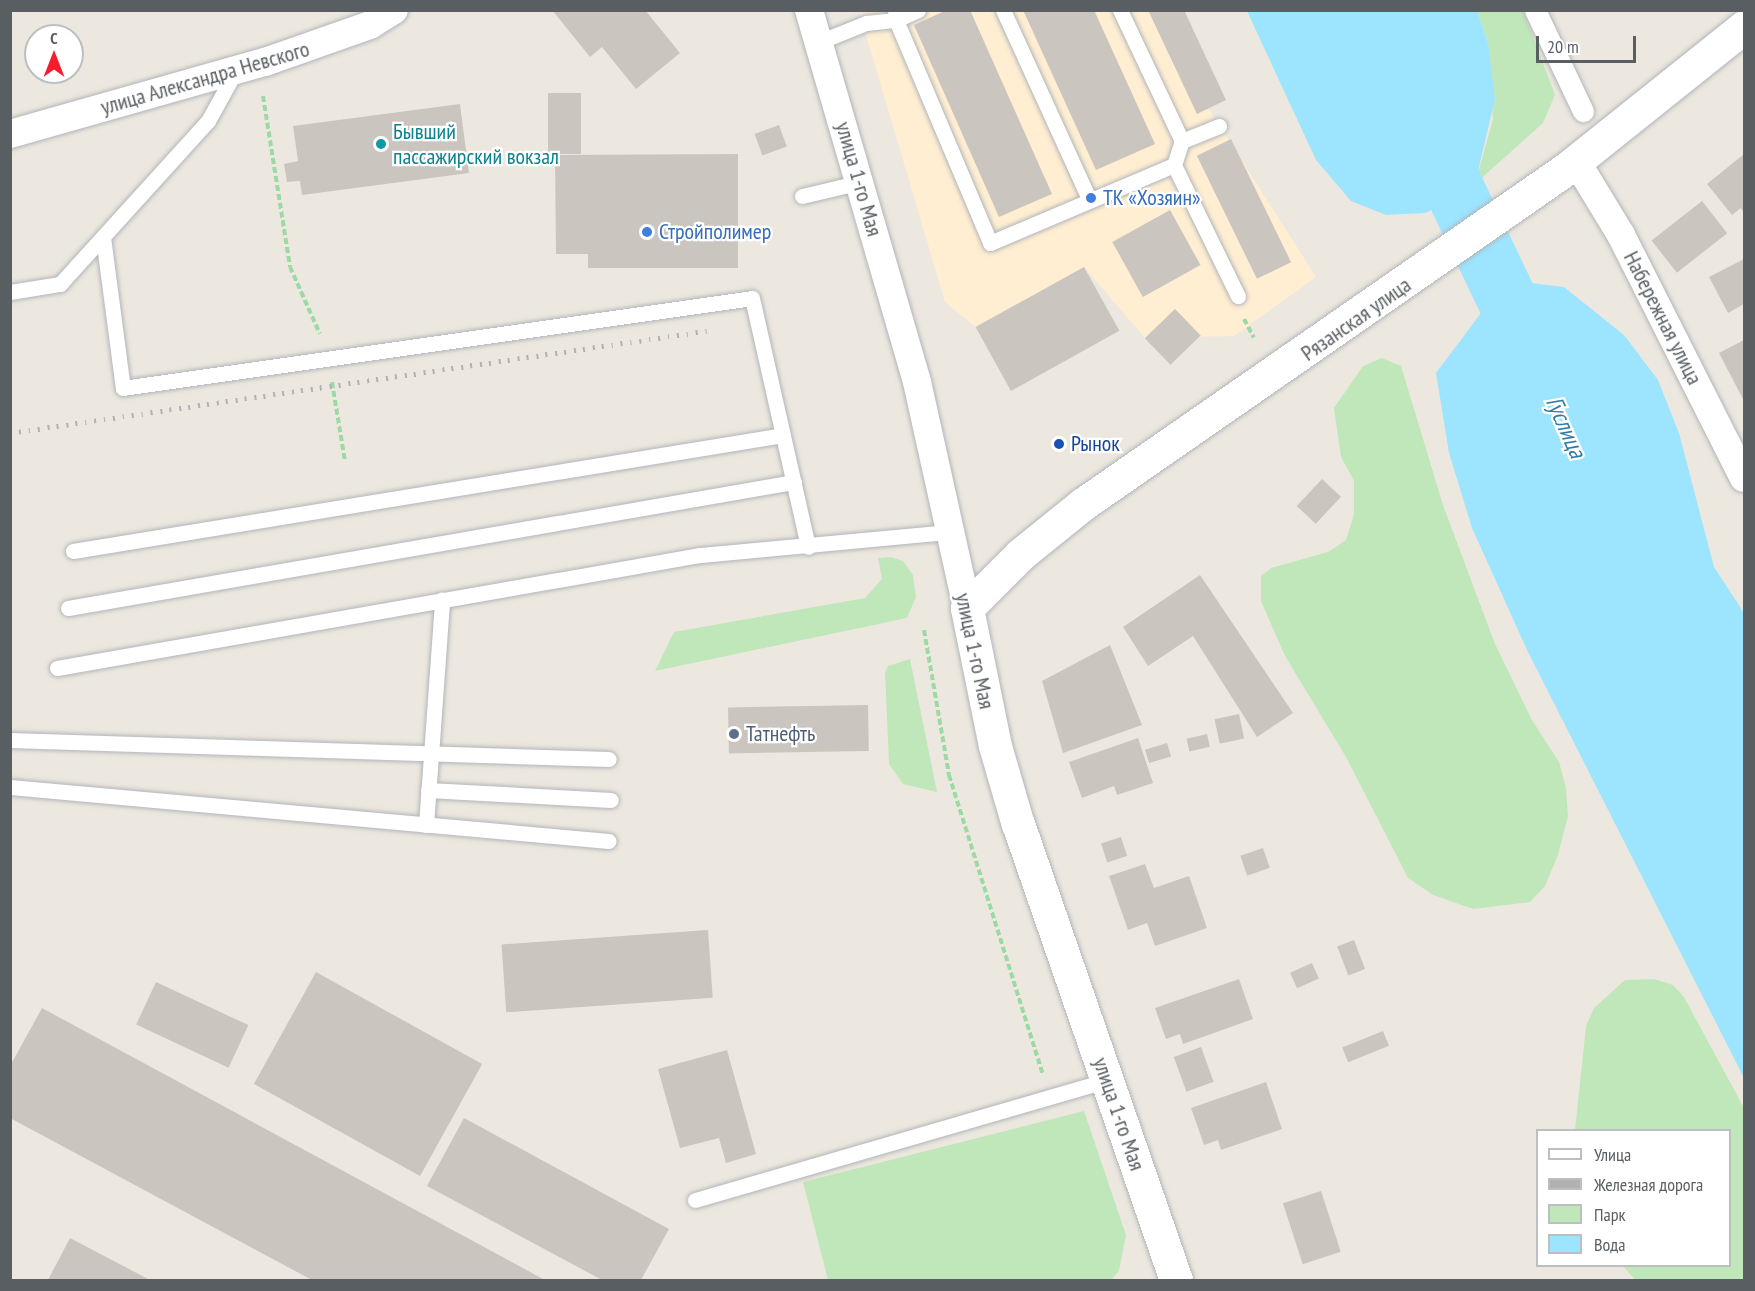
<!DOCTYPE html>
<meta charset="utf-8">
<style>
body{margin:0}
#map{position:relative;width:1755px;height:1291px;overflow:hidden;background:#ede8df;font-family:"PT Sans Narrow",sans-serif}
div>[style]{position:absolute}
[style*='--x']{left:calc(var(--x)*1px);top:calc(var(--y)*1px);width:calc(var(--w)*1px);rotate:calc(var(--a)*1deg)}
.commercial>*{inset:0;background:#ffeed2}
.green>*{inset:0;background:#c0e7b9}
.water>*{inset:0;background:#9de4ff}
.river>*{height:60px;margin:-30px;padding:0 30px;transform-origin:30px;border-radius:30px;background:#9de4ff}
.building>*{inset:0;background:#cac5bf;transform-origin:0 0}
.path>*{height:4px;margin-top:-2px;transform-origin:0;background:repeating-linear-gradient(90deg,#9bdaa2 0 6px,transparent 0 9px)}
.roads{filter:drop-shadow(0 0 2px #b1b5b9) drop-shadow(0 0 2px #b1b5b9)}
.service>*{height:15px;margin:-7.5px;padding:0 7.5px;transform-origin:7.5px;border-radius:7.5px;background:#fff}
.pedestrian>*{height:21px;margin:-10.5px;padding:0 10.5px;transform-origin:10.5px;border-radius:10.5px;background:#fff}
.minor>*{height:28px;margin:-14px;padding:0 14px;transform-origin:14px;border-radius:14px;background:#fff}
.secondary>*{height:33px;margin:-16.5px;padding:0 16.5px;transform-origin:16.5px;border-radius:16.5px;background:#fff}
.rail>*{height:4.5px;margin-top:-2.25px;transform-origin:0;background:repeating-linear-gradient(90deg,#b0b1b2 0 1.5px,transparent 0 9.5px)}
.dots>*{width:16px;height:16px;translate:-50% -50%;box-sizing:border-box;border:3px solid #fff;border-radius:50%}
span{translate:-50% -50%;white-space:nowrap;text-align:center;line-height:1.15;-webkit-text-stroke:4.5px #fff;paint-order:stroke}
.street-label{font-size:22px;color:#585e62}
.culture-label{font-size:22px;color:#0d838f}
.left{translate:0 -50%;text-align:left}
.shop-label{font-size:22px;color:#366cbe}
.transit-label{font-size:22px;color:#164399}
.service-label{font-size:22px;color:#4e5e75}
.water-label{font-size:24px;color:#307ba6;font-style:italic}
.frame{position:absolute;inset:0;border:12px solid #585e62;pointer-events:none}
.legend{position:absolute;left:1536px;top:1129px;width:195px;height:138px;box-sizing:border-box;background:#fff;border:2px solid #bcbfc0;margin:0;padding:8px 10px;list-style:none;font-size:18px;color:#585e62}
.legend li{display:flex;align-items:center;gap:12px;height:30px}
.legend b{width:30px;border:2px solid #bcbfc0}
.north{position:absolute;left:24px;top:24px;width:60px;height:60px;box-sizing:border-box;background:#fff;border:2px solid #bcbfc0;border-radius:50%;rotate:0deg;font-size:16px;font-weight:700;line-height:24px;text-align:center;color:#585e62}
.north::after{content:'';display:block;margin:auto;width:21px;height:27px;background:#f61c2d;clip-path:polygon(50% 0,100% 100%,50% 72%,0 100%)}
.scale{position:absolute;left:1536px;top:36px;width:100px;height:27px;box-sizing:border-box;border:3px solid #585e62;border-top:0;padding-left:8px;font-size:18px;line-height:21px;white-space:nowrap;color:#585e62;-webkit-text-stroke:4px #fff;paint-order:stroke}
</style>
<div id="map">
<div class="commercial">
<div style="clip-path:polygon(859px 11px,1184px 11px,1209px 109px,1316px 277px,1234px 336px,1145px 338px,1084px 267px,975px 327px,945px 302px)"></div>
</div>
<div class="green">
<div style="clip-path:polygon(1477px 11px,1523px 11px,1555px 95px,1543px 123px,1475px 184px,1493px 119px,1488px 43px)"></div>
<div style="clip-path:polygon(1382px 358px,1401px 366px,1443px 505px,1495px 644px,1532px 720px,1559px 762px,1566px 788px,1568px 816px,1558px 855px,1545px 886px,1530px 902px,1473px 909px,1433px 895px,1408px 878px,1346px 757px,1285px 656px,1261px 601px,1261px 576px,1271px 568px,1328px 552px,1346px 540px,1354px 514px,1354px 481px,1341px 457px,1334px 408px,1363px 366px)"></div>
<div style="clip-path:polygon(891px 557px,903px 561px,913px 575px,916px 597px,907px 618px,655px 671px,674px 632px,865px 598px,882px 579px,878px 558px)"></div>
<div style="clip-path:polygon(910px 659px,937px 792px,903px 784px,889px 764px,885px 672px,888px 666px)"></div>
<div style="clip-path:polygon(1654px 979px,1673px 985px,1684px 997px,1744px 1108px,1744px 1280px,1635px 1280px,1623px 1266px,1730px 1266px,1730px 1130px,1575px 1130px,1586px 1026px,1594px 1008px,1625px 980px)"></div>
<div style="clip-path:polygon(1084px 1111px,1126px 1235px,1119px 1271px,1111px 1280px,828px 1280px,803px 1182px)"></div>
</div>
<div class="water">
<div style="clip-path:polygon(1247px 11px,1477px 11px,1488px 43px,1495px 99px,1475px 184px,1426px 213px,1386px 215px,1351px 201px,1316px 160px)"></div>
<div style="clip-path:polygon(1522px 282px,1564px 287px,1624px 335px,1658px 380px,1679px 433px,1714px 567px,1744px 613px,1744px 1078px,1527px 650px,1472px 528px,1449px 453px,1436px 373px,1496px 293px)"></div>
</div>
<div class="river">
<div style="--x:1369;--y:10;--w:391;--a:64.5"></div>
</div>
<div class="building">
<div style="clip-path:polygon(552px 10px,645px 10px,680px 53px,636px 89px,602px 47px,590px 57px)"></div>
<div style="clip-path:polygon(947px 10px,970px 10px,1052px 194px,999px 217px,914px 25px)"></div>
<div style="clip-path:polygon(1023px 10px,1094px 10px,1155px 144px,1096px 170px)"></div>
<div style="clip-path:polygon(1148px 10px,1184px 10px,1226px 100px,1197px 114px)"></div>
<div style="left:548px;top:93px;width:33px;height:61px"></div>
<div style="clip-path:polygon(460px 104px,469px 173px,302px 195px,300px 181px,287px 182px,284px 164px,298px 161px,293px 126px)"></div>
<div style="left:779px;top:125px;width:23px;height:26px;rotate:70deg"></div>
<div style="left:1231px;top:139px;width:137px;height:38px;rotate:64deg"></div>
<div style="clip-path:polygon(738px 154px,738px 268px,588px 268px,588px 254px,556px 254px,555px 155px)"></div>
<div style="clip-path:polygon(1744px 154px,1744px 213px,1741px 208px,1732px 215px,1707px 184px)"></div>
<div style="left:1702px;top:201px;width:41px;height:64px;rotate:52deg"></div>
<div style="left:1170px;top:210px;width:63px;height:66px;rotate:61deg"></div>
<div style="clip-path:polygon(1744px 259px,1744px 304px,1728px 313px,1709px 277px)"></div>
<div style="left:1084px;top:267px;width:73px;height:124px;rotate:61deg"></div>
<div style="left:1175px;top:309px;width:37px;height:42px;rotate:46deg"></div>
<div style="clip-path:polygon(1744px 340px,1744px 401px,1719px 353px)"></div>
<div style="left:1322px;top:479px;width:26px;height:37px;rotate:43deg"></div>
<div style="clip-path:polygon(1200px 575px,1293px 713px,1257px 737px,1193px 636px,1148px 666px,1123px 627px)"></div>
<div style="clip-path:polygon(1110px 645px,1142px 725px,1063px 753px,1042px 681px)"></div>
<div style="left:868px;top:705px;width:46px;height:140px;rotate:89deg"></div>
<div style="left:1239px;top:714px;width:25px;height:25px;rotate:78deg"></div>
<div style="left:1207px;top:734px;width:13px;height:21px;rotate:77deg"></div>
<div style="clip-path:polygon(1138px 738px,1153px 783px,1117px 795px,1114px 786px,1082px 798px,1069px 762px)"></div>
<div style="left:1167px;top:743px;width:14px;height:23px;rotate:73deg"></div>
<div style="left:1121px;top:837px;width:20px;height:21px;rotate:72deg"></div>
<div style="left:1263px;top:848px;width:21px;height:24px;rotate:71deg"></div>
<div style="clip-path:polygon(1145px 864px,1154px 888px,1189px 876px,1207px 928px,1155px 946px,1147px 923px,1128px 930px,1109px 876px)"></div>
<div style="left:708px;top:930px;width:68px;height:207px;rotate:86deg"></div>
<div style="left:1354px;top:940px;width:31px;height:18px;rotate:69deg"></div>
<div style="left:1312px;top:963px;width:17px;height:24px;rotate:66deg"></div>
<div style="left:316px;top:972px;width:190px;height:128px;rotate:29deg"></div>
<div style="clip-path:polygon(1239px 979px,1253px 1019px,1183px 1044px,1180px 1034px,1166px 1039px,1155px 1008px)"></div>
<div style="left:156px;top:982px;width:102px;height:47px;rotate:25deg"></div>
<div style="clip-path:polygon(42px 1008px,545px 1280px,312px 1280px,10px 1118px,10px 1066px)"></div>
<div style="left:1383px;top:1031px;width:16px;height:44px;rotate:68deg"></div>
<div style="left:1201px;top:1047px;width:37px;height:29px;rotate:70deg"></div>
<div style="clip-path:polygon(727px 1050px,756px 1154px,726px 1163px,719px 1138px,680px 1148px,658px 1069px)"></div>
<div style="clip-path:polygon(1266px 1082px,1282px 1129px,1221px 1150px,1218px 1140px,1204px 1145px,1191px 1108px)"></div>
<div style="clip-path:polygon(464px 1118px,669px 1229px,641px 1280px,602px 1280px,427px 1186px)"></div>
<div style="left:1321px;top:1191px;width:64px;height:40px;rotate:72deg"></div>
<div style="clip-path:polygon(70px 1238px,150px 1280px,48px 1280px)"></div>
</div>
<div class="path">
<div style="--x:263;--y:96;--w:173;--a:81"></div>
<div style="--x:290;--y:267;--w:73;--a:65.9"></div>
<div style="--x:1244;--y:319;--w:21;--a:62"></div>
<div style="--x:332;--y:382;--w:80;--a:80.7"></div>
<div style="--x:924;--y:630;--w:147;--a:80.2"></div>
<div style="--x:949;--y:775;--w:314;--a:72.6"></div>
</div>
<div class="roads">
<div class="service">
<div style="--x:895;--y:10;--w:10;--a:84"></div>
<div style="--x:896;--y:20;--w:24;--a:-24"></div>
<div style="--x:1003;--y:10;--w:208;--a:65.5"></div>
<div style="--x:1120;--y:10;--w:145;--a:64.7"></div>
<div style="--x:819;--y:42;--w:51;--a:-22"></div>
<div style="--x:866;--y:23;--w:30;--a:-6"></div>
<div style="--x:896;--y:20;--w:242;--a:67.1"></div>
<div style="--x:990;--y:243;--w:200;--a:-23"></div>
<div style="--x:1174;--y:165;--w:146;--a:64"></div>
<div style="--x:1174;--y:165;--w:25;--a:-72"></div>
<div style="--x:1182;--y:141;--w:40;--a:-22"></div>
<div style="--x:802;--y:196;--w:61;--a:-13.3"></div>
<div style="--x:103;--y:237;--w:152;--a:82.5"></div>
<div style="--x:123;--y:388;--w:635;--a:-8.14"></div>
<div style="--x:752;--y:298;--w:255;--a:77.3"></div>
<div style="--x:10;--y:292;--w:51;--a:-9.1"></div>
<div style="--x:60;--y:284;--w:220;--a:-47.8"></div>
<div style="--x:208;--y:121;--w:58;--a:-61.2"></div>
<div style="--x:73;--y:551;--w:719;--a:-9.28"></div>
<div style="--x:68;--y:608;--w:737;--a:-9.85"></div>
<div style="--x:57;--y:668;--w:653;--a:-9.97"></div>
<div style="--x:700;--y:555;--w:251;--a:-5.3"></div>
<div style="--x:10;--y:740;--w:599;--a:1.82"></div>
<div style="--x:10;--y:787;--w:601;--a:5.15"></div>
<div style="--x:428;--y:790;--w:183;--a:3.1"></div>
<div style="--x:426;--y:825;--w:226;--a:-85.9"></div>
<div style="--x:695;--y:1200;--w:430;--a:-16.2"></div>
</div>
<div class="pedestrian">
<div style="--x:1535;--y:10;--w:112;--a:64.6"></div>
</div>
<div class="minor">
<div style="--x:809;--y:10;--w:387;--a:73.8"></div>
<div style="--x:917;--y:382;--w:231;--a:77.5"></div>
<div style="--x:10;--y:134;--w:265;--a:-15.8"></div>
<div style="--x:265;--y:62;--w:111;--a:-19.4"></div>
<div style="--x:370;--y:25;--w:28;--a:-32"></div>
<div style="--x:1576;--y:161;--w:87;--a:58.7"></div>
<div style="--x:1621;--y:235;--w:272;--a:63.2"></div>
</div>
<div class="secondary">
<div style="--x:1176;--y:1280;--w:482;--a:-109.1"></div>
<div style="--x:1018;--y:825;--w:82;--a:-106.2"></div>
<div style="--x:995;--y:746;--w:141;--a:-101.5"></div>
<div style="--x:967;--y:608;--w:76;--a:-45"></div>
<div style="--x:1021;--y:554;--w:80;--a:-38.9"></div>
<div style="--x:1083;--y:504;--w:588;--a:-34.74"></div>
<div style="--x:1566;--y:169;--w:228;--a:-38.6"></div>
</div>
</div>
<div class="rail">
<div style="--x:10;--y:433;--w:711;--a:-8.34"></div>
</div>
<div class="dots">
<div style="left:381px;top:144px;background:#0f9aa8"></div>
<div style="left:1091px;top:198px;background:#3f7fe0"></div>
<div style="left:647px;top:232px;background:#3f7fe0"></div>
<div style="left:1059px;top:444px;background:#1a4fb4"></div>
<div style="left:734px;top:734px;background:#5c6f8a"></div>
</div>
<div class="street-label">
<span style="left:205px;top:78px;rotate:-16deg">улица Александра Невского</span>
<span style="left:859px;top:179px;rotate:74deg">улица 1-го Мая</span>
<span style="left:1663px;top:318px;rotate:63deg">Набережная улица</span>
<span style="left:1356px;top:319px;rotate:-35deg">Рязанская улица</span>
<span style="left:975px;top:651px;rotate:78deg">улица 1-го Мая</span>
<span style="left:1119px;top:1114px;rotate:71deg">улица 1-го Мая</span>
</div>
<div class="culture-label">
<span class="left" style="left:393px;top:144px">Бывший<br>пассажирский вокзал</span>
</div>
<div class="shop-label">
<span class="left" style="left:1103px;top:198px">ТК «Хозяин»</span>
<span class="left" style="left:659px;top:232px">Стройполимер</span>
</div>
<div class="transit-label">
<span class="left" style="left:1071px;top:444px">Рынок</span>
</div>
<div class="service-label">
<span class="left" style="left:746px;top:734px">Татнефть</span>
</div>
<div class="water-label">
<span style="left:1566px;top:427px;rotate:66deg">Гуслица</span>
</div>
<div class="frame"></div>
<ul class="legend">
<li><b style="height:8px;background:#fff"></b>Улица</li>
<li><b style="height:8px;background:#b0b1b2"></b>Железная дорога</li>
<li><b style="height:16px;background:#c0e7b9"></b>Парк</li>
<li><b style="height:16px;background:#9de4ff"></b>Вода</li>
</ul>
<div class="north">С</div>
<div class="scale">20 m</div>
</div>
